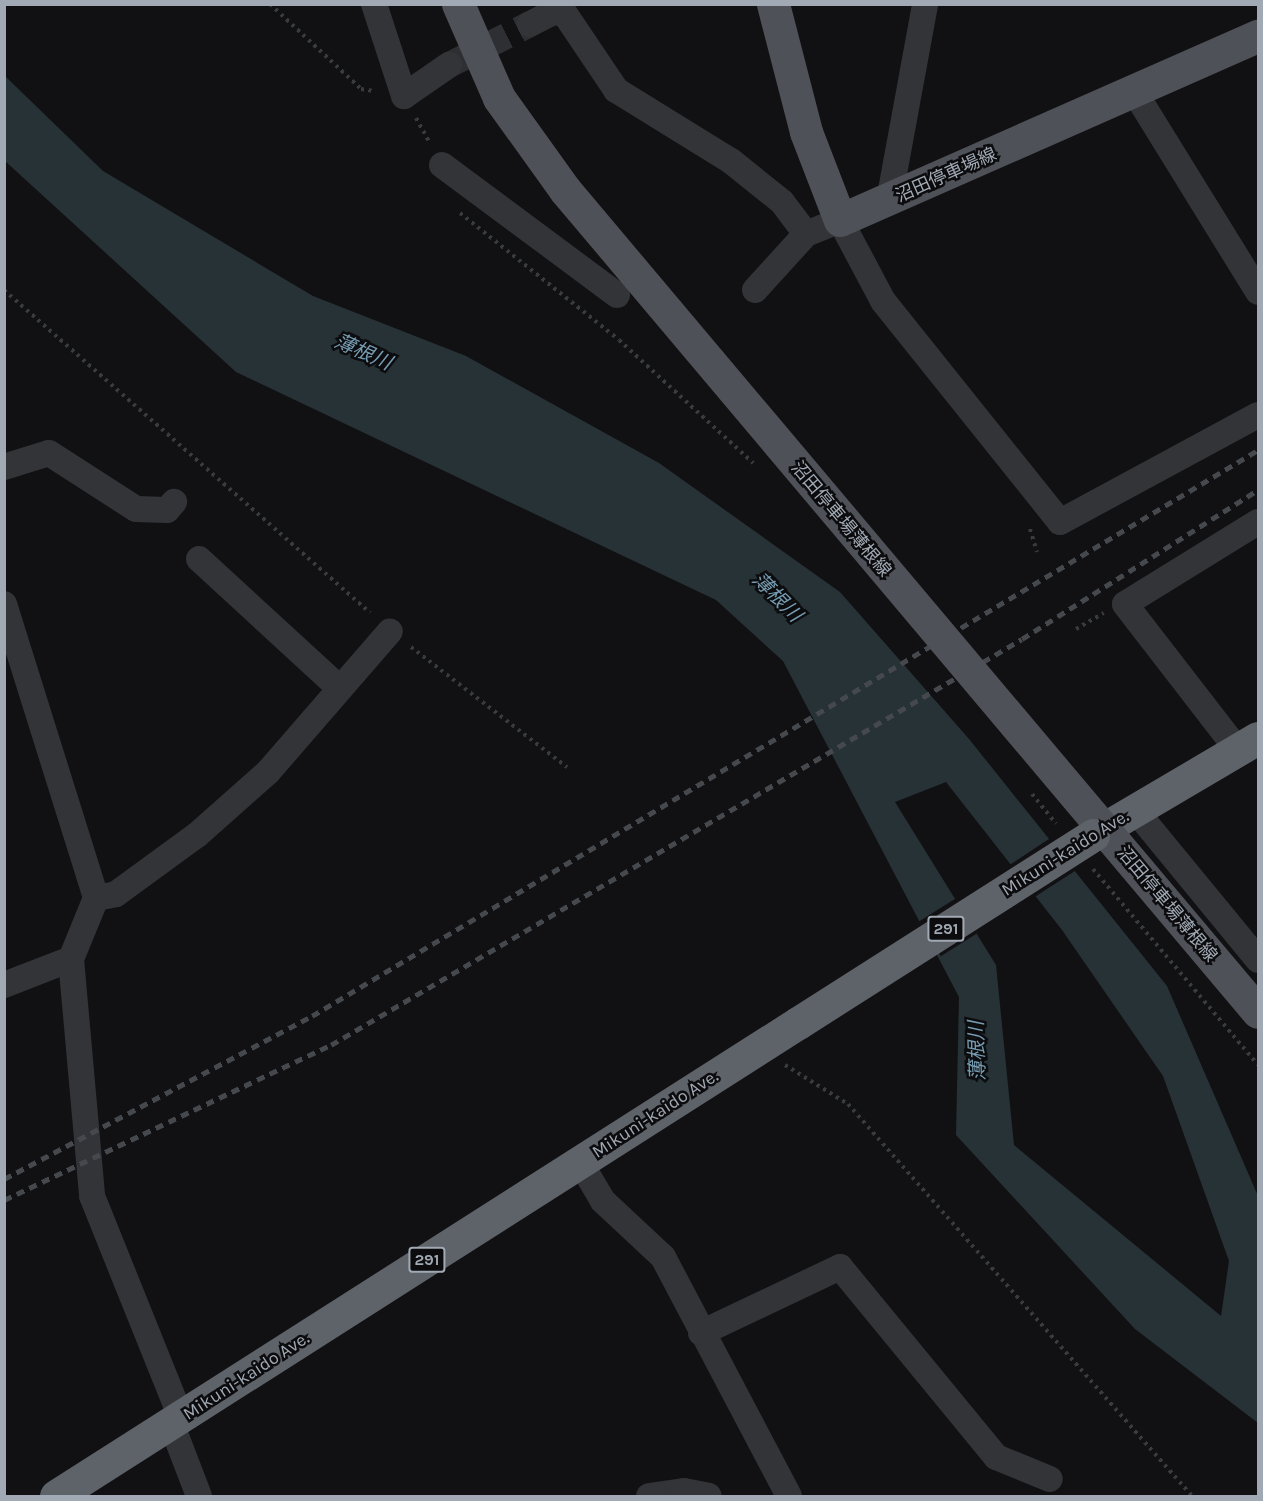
<!DOCTYPE html>
<meta charset="utf-8">
<style>
body{margin:0}
#map{position:relative;width:1263px;height:1501px;overflow:hidden;background:#111113;font-family:Karla,"Noto Sans JP",sans-serif}
div>[style]{position:absolute}
[style*='--x']{left:calc(var(--x)*1px);top:calc(var(--y)*1px);width:calc(var(--w)*1px);rotate:calc(var(--a)*1deg)}
.water>*{inset:0;background:#273237}
.pier>*{inset:0;background:#111113;transform-origin:0 0}
.minor-tunnel>*{height:26px;margin-top:-13px;transform-origin:0;background:repeating-linear-gradient(90deg,#2e2f33 0 26px,transparent 0 39px)}
.path>*{height:4px;margin-top:-2px;transform-origin:0;background:repeating-linear-gradient(90deg,#383b3f 0 3px,transparent 0 7.5px)}
.minor>*{height:26px;margin:-13px;padding:0 13px;transform-origin:13px;border-radius:13px;background:#323438}
.major>*{height:33px;margin:-16.5px;padding:0 16.5px;transform-origin:16.5px;border-radius:16.5px;background:#4e5157}
.highway>*{height:33px;margin:-16.5px;padding:0 16.5px;transform-origin:16.5px;border-radius:16.5px;background:#5e6269}
.rail>*{height:4.5px;margin-top:-2.25px;transform-origin:0;background:repeating-linear-gradient(90deg,#45484d 0 8px,transparent 0 14px)}
.major-bridge>*{height:33px;margin:-16.5px;padding:0 16.5px;transform-origin:16.5px;border-radius:16.5px;background:#4e5157}
.highway-bridge>*{height:33px;margin:-16.5px;padding:0 16.5px;transform-origin:16.5px;border-radius:16.5px;background:#5e6269}
span{translate:-50% -50%;white-space:nowrap;text-align:center;line-height:1.15;-webkit-text-stroke:5px #0c0c0e;paint-order:stroke}
.shield-label span{padding:2px 4px;background:#0c0c0e;border:2px solid;border-radius:4px;-webkit-text-stroke-width:0}
.shield-label{font-size:16px;color:#a1a9b4;font-weight:700}
.street-label{font-size:18px;color:#a1a9b4}
.water-label{font-size:20px;color:#769cb2;font-style:italic}
.frame{position:absolute;inset:0;border:6px solid #a1a9b4;pointer-events:none}
</style>
<div id="map">
<div class="water">
<div style="clip-path:polygon(evenodd,4px 75px,103px 171px,313px 296px,466px 356px,659px 463px,840px 592px,969px 739px,1167px 986px,1258px 1196px,1258px 1423px,1135px 1329px,956px 1135px,959px 997px,783px 661px,716px 600px,236px 372px,5px 161px,4px 75px,946px 782px,1062px 930px,1163px 1076px,1229px 1261px,1221px 1316px,1014px 1145px,996px 965px,895px 802px,946px 782px)"></div>
</div>
<div class="pier">
<div style="clip-path:polygon(1052px 837px,1078px 869px,1033px 898px,1008px 866px)"></div>
<div style="left:958px;top:897px;width:41px;height:46px;rotate:58deg"></div>
</div>
<div class="minor-tunnel">
<div style="--x:449;--y:65;--w:91;--a:-26.8"></div>
</div>
<div class="path">
<div style="--x:270;--y:4;--w:125;--a:43"></div>
<div style="--x:361;--y:89;--w:13;--a:9"></div>
<div style="--x:416;--y:118;--w:29;--a:61"></div>
<div style="--x:460;--y:213;--w:203;--a:38.6"></div>
<div style="--x:619;--y:340;--w:182;--a:42.5"></div>
<div style="--x:4;--y:290;--w:488;--a:41.4"></div>
<div style="--x:1030;--y:529;--w:24;--a:73"></div>
<div style="--x:1076;--y:629;--w:32;--a:-30"></div>
<div style="--x:411;--y:647;--w:197;--a:37.6"></div>
<div style="--x:1032;--y:794;--w:38;--a:51"></div>
<div style="--x:1093;--y:869;--w:256;--a:49.9"></div>
<div style="--x:785;--y:1065;--w:74;--a:31.8"></div>
<div style="--x:848;--y:1104;--w:522;--a:48.73"></div>
</div>
<div class="minor">
<div style="--x:374;--y:4;--w:97;--a:71.9"></div>
<div style="--x:404;--y:96;--w:55;--a:-34.6"></div>
<div style="--x:530;--y:24;--w:27;--a:-27"></div>
<div style="--x:554;--y:12;--w:11;--a:10"></div>
<div style="--x:565;--y:14;--w:92;--a:56.1"></div>
<div style="--x:616;--y:90;--w:135;--a:31.7"></div>
<div style="--x:731;--y:161;--w:65;--a:38.8"></div>
<div style="--x:782;--y:202;--w:40;--a:53"></div>
<div style="--x:806;--y:234;--w:37;--a:-22"></div>
<div style="--x:840;--y:220;--w:92;--a:62"></div>
<div style="--x:883;--y:301;--w:283;--a:51.3"></div>
<div style="--x:1060;--y:522;--w:225;--a:-28.4"></div>
<div style="--x:1134;--y:91;--w:236;--a:58.3"></div>
<div style="--x:442;--y:165;--w:218;--a:36.6"></div>
<div style="--x:889;--y:201;--w:200;--a:-79.6"></div>
<div style="--x:755;--y:290;--w:76;--a:-47.7"></div>
<div style="--x:4;--y:467;--w:47;--a:-17.3"></div>
<div style="--x:49;--y:453;--w:103;--a:32.8"></div>
<div style="--x:136;--y:509;--w:31;--a:2"></div>
<div style="--x:167;--y:510;--w:11;--a:-49"></div>
<div style="--x:199;--y:559;--w:189;--a:42.6"></div>
<div style="--x:4;--y:604;--w:308;--a:72.6"></div>
<div style="--x:96;--y:898;--w:66;--a:112.3"></div>
<div style="--x:71;--y:959;--w:72;--a:158.8"></div>
<div style="--x:1237;--y:749;--w:183;--a:-127.7"></div>
<div style="--x:1125;--y:604;--w:156;--a:-31.7"></div>
<div style="--x:1135;--y:810;--w:194;--a:50.6"></div>
<div style="--x:96;--y:898;--w:20;--a:-11"></div>
<div style="--x:116;--y:894;--w:100;--a:-36.1"></div>
<div style="--x:197;--y:835;--w:95;--a:-41.6"></div>
<div style="--x:268;--y:772;--w:186;--a:-49.1"></div>
<div style="--x:71;--y:959;--w:238;--a:84.9"></div>
<div style="--x:92;--y:1196;--w:238;--a:68.1"></div>
<div style="--x:580;--y:1162;--w:45;--a:59.5"></div>
<div style="--x:603;--y:1201;--w:82;--a:43"></div>
<div style="--x:663;--y:1257;--w:270;--a:62.2"></div>
<div style="--x:701;--y:1333;--w:154;--a:-25.4"></div>
<div style="--x:840;--y:1267;--w:246;--a:50.6"></div>
<div style="--x:996;--y:1457;--w:58;--a:22.2"></div>
<div style="--x:171;--y:1423;--w:78;--a:69"></div>
<div style="--x:649;--y:1496;--w:35;--a:-8"></div>
<div style="--x:684;--y:1491;--w:25;--a:11"></div>
</div>
<div class="major">
<div style="--x:458;--y:4;--w:103;--a:66.4"></div>
<div style="--x:499;--y:98;--w:113;--a:54.3"></div>
<div style="--x:773;--y:4;--w:132;--a:75.5"></div>
<div style="--x:806;--y:132;--w:94;--a:68.9"></div>
<div style="--x:840;--y:220;--w:457;--a:-23.8"></div>
</div>
<div class="highway">
<div style="--x:1093;--y:835;--w:191;--a:-30.5"></div>
<div style="--x:56;--y:1496;--w:880;--a:-32.52"></div>
</div>
<div class="rail">
<div style="--x:4;--y:1179;--w:348;--a:-27.9"></div>
<div style="--x:312;--y:1016;--w:1102;--a:-30.89"></div>
<div style="--x:4;--y:1200;--w:362;--a:-25.4"></div>
<div style="--x:331;--y:1045;--w:801;--a:-30.44"></div>
<div style="--x:1022;--y:639;--w:279;--a:-32.3"></div>
</div>
<div class="major-bridge">
<div style="--x:565;--y:190;--w:1075;--a:49.87"></div>
</div>
<div class="highway-bridge">
<div style="--x:798;--y:1023;--w:350;--a:-32.5"></div>
</div>
<div class="shield-label">
<span style="left:946px;top:929px">291</span>
<span style="left:427px;top:1260px">291</span>
</div>
<div class="street-label">
<span style="left:946px;top:175px;rotate:-24deg">沼田停車場線</span>
<span style="left:841px;top:519px;rotate:50deg">沼田停車場薄根線</span>
<span style="left:1065px;top:853px;rotate:-32deg">Mikuni-kaido Ave.</span>
<span style="left:1167px;top:904px;rotate:50deg">沼田停車場薄根線</span>
<span style="left:655px;top:1114px;rotate:-33deg">Mikuni-kaido Ave.</span>
<span style="left:246px;top:1376px;rotate:-33deg">Mikuni-kaido Ave.</span>
</div>
<div class="water-label">
<span style="left:363px;top:352px;rotate:24deg">薄根川</span>
<span style="left:777px;top:597px;rotate:45deg">薄根川</span>
<span style="left:977px;top:1051px;rotate:-92deg">薄根川</span>
</div>
<div class="frame"></div>
</div>
